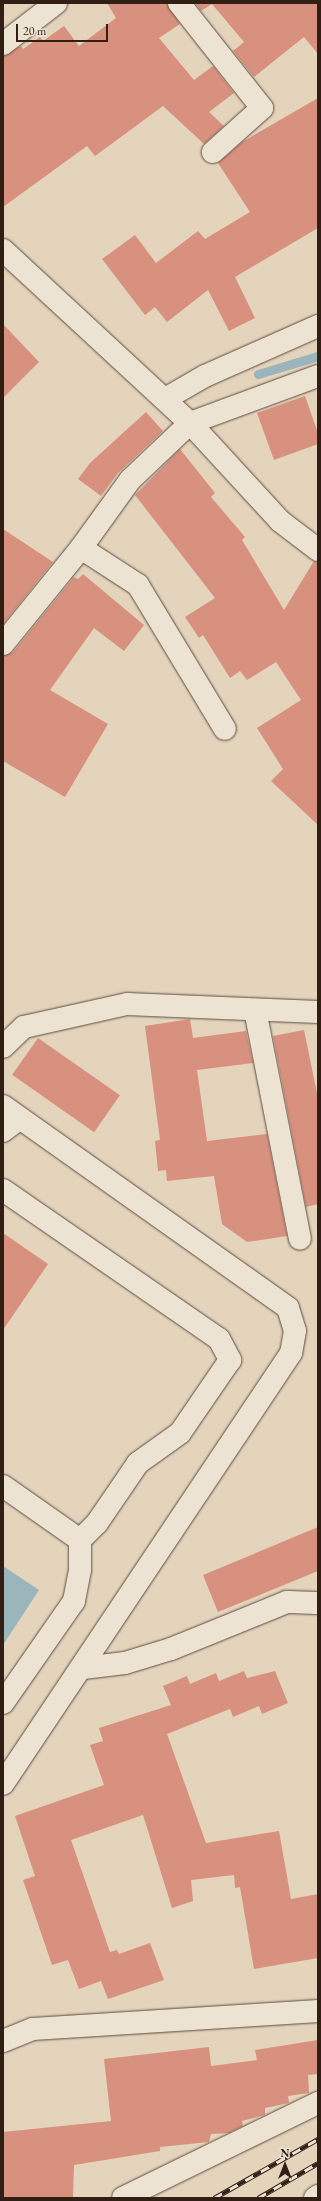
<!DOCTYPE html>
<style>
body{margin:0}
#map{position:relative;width:321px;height:2201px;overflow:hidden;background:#e4d4bc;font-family:"EB Garamond",serif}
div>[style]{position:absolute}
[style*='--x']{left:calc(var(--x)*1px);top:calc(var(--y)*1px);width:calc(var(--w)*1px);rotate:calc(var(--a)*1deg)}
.water>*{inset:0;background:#9ab5bb}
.stream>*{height:9px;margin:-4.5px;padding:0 4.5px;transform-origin:4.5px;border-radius:4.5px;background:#9ab5bb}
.building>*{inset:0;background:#d8917e;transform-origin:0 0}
.roads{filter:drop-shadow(0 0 1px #5e4c3f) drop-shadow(0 0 1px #5e4c3f)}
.minor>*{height:22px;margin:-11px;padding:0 11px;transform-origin:11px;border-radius:11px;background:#ede3d3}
.rail>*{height:4.5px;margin-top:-2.25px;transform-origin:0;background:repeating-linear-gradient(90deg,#ede3d3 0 9px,#311e15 0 18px);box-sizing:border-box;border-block:1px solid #311e15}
span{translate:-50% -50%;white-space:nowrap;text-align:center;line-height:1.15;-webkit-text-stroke:3px #ede3d3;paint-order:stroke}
.frame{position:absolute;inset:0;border:4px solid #311e15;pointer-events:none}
.north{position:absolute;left:265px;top:2145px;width:40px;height:40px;-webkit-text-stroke:3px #ede3d3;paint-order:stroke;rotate:0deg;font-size:11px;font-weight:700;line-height:16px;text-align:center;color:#311e15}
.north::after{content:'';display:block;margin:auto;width:14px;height:18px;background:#311e15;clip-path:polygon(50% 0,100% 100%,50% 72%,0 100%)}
.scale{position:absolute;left:16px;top:24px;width:92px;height:18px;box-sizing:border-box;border:2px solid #311e15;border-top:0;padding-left:5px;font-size:12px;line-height:14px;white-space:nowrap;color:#311e15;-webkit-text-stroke:3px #ede3d3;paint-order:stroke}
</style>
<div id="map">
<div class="water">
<div style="clip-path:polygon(3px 1566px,39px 1590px,3px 1645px)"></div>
</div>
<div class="stream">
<div style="--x:258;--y:374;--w:63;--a:-16.7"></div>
</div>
<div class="building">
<div style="clip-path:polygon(107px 3px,167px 3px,180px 24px,159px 38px,194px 80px,213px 66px,234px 93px,209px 112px,224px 126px,204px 144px,163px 106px,95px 156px,87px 146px,3px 207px,3px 56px,21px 46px,23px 49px,40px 37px,43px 41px,64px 26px,79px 46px,116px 18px)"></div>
<div style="clip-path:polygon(195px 3px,318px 3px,318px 54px,304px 37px,254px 77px,233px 51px,244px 42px,212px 4px,201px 11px)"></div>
<div style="clip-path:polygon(318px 98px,318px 228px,235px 277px,255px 318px,229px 331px,208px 290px,167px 322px,155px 307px,145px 315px,102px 259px,135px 235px,156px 263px,198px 231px,205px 239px,250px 212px,218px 163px,242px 142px)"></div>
<div style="clip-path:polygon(3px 324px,39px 362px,3px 398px)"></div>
<div style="clip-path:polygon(305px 396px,318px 433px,318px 444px,274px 460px,257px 413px)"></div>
<div style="clip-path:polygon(146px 412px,163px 431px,118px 473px,101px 496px,78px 479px,90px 463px)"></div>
<div style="clip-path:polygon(180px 449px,215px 493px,211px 497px,245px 537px,242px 540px,284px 610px,314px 561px,318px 562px,318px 825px,271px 781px,283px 769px,257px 728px,301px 700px,276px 662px,247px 680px,240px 671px,230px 678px,203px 635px,199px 638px,185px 617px,215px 598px,135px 495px)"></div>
<div style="clip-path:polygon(3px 529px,53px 562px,3px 624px)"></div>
<div style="clip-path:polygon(83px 574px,144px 625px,124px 651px,94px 628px,50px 690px,108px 724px,65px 797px,3px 761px,3px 656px,13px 652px,74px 577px,78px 579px)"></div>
<div style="clip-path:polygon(190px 1019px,193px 1038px,246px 1031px,253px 1063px,197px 1070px,207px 1141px,267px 1134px,287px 1236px,247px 1242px,222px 1224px,214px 1176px,167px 1181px,166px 1170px,158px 1171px,155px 1141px,160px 1140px,145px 1026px)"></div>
<div style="clip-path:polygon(304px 1030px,318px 1098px,318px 1204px,306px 1207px,273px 1036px)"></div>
<div style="left:38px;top:1038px;width:100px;height:45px;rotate:35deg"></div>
<div style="clip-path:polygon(3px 1233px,48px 1264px,3px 1330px)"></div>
<div style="clip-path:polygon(318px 1527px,318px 1571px,218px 1612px,203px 1575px)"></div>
<div style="clip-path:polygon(244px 1671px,247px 1678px,275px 1671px,288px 1703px,262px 1714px,259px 1706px,233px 1717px,230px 1709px,167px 1734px,206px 1843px,279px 1831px,291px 1899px,318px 1894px,318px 1958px,254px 1969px,240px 1887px,235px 1888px,234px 1875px,191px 1880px,193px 1901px,172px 1908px,143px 1815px,71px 1840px,110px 1952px,117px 1950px,119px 1954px,150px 1943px,164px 1980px,108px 1999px,101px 1981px,79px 1989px,68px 1960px,52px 1965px,23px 1880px,35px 1876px,15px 1816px,104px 1785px,90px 1745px,103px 1741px,99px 1728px,171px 1705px,163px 1686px,187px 1676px,190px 1684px,216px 1673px,219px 1681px)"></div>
<div style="clip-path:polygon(318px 2040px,318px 2074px,308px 2075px,309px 2093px,288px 2096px,289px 2103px,265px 2108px,265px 2115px,242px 2121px,243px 2126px,229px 2133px,211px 2134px,209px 2142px,160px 2147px,160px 2151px,74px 2165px,73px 2198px,3px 2198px,3px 2132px,111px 2121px,104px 2059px,209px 2047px,211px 2066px,257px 2060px,255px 2050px)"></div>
</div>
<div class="roads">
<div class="minor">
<div style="--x:179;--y:3;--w:134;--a:51.7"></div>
<div style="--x:262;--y:108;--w:66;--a:138.1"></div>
<div style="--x:3;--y:44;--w:67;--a:-37.7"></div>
<div style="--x:3;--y:250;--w:255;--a:42.8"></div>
<div style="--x:190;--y:423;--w:133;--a:47.4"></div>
<div style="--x:280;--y:521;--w:48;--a:37.3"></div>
<div style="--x:165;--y:399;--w:46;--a:-29.9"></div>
<div style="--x:205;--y:376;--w:124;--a:-23.9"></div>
<div style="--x:81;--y:548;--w:68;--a:33"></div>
<div style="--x:138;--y:585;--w:168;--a:58.9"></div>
<div style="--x:3;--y:644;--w:124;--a:-50.9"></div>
<div style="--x:81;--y:548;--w:84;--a:-54.2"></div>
<div style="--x:130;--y:480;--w:83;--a:-43.5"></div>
<div style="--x:190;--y:423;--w:136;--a:-20.2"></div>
<div style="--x:255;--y:1010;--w:233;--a:78.9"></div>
<div style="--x:3;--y:1047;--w:29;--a:-44"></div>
<div style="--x:24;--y:1027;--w:106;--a:-12.6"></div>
<div style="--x:127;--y:1004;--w:191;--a:2.4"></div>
<div style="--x:3;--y:1106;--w:349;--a:35.3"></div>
<div style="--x:288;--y:1308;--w:24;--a:73"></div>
<div style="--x:295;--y:1331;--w:22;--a:100"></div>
<div style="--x:291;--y:1353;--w:518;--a:123.75"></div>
<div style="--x:3;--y:1131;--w:21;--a:-37"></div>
<div style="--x:3;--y:1190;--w:262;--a:34.6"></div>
<div style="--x:219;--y:1339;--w:24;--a:62"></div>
<div style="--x:230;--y:1360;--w:88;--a:124.4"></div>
<div style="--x:180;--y:1433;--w:52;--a:144.5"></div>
<div style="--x:138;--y:1463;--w:73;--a:124.3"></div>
<div style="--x:97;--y:1523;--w:24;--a:135"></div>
<div style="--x:3;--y:1486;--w:94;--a:35"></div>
<div style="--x:80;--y:1540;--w:30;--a:90"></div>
<div style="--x:80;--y:1570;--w:32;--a:101"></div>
<div style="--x:74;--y:1601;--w:124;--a:124.8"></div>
<div style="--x:83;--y:1668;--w:42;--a:-6.8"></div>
<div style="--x:125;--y:1663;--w:48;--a:-16.9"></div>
<div style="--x:171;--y:1649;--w:125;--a:-22.1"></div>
<div style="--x:287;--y:1602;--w:31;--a:2"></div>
<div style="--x:3;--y:2041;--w:32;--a:-22"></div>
<div style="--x:33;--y:2029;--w:286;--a:-3.6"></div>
<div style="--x:123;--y:2198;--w:217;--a:-26"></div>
<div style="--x:315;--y:2198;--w:4;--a:-34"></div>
</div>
</div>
<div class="rail">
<div style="--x:214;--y:2198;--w:120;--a:-29.6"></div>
<div style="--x:258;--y:2198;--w:69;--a:-30.3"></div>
</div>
<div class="frame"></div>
<div class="north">N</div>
<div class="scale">20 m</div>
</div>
